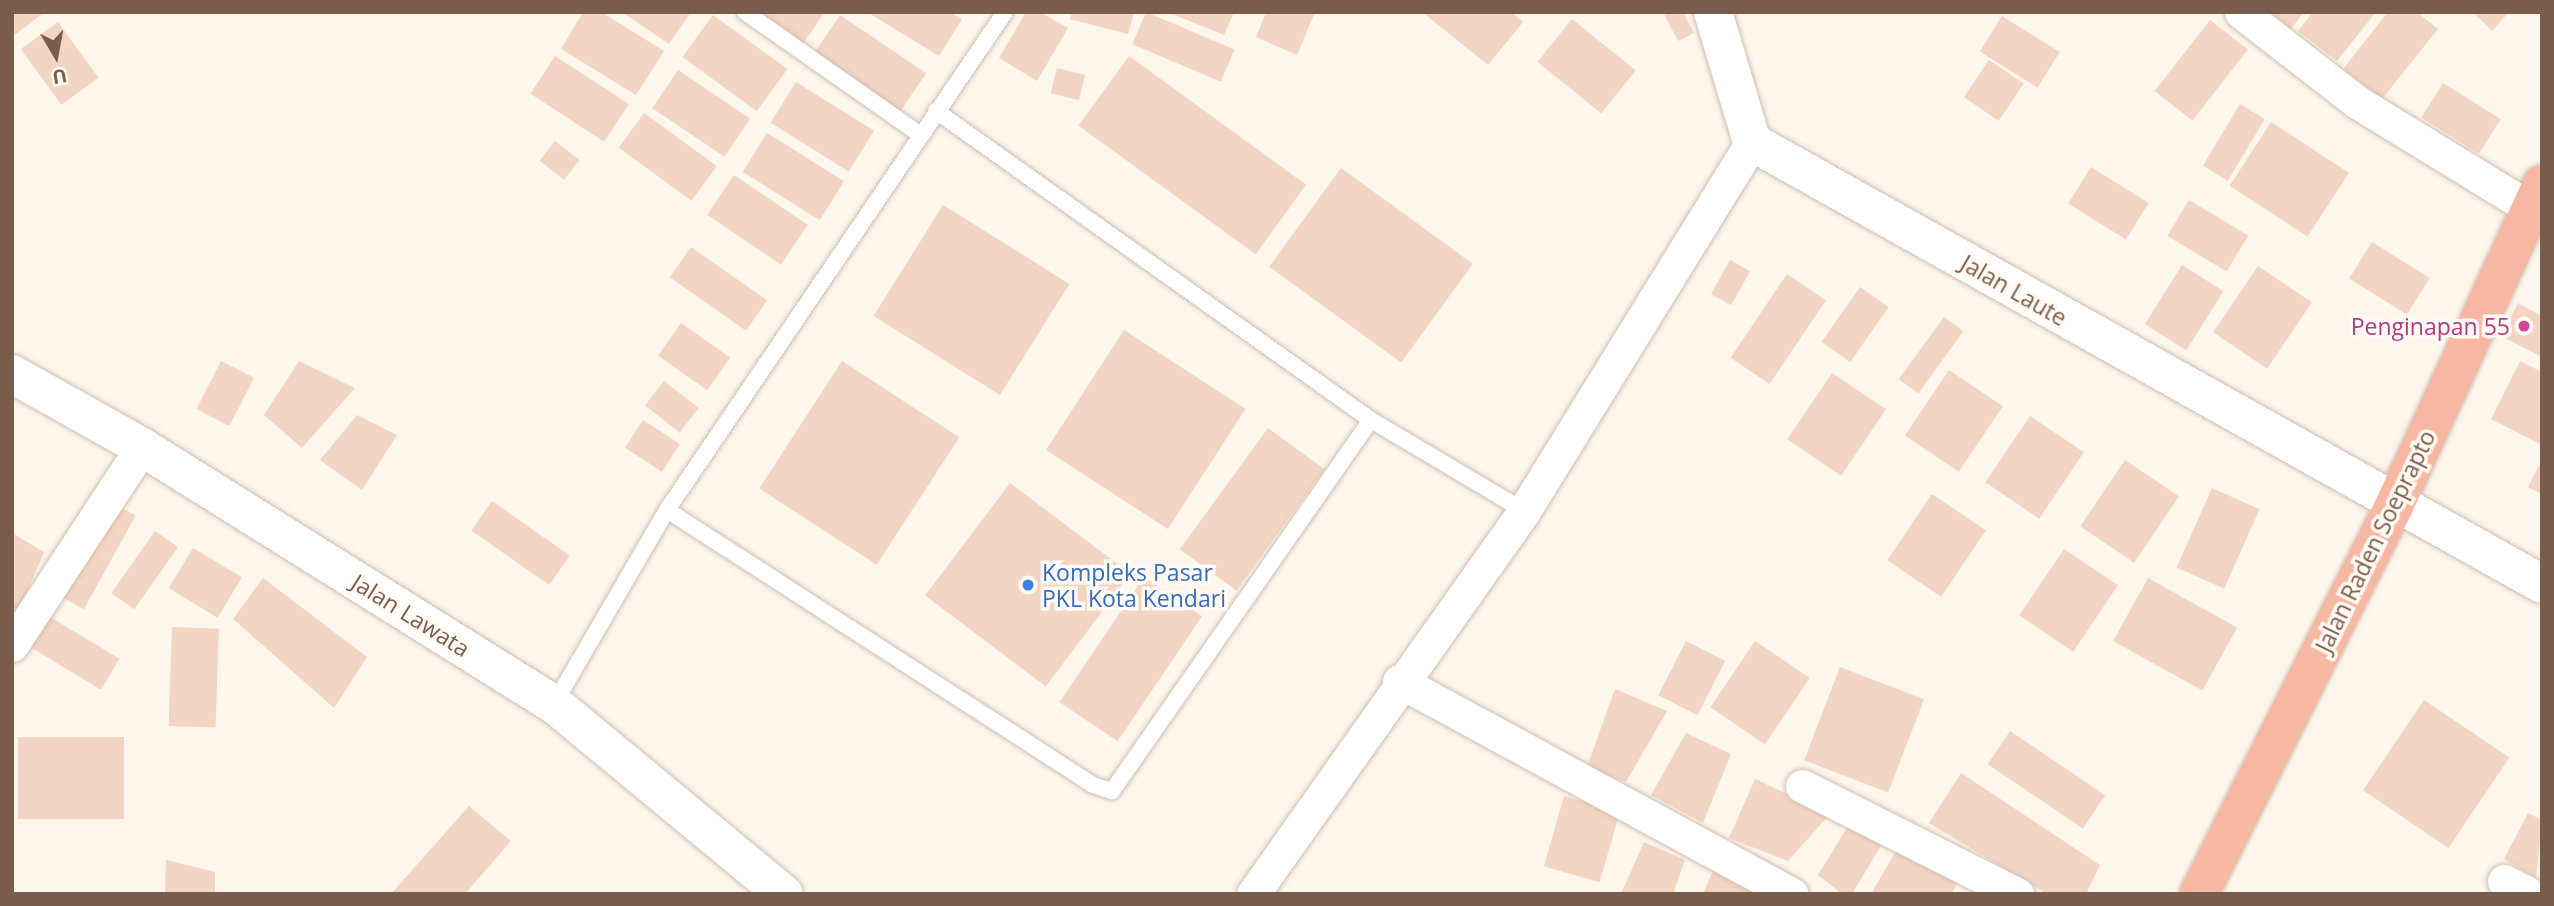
<!DOCTYPE html>
<style>
body{margin:0}
#map{position:relative;width:2554px;height:906px;overflow:hidden;background:#fdf6ec;font-family:"Open Sans",sans-serif}
div>[style]{position:absolute}
[style*='--x']{left:calc(var(--x)*1px);top:calc(var(--y)*1px);width:calc(var(--w)*1px);rotate:calc(var(--a)*1deg)}
.building>*{inset:0;background:#f3d5c3;transform-origin:0 0}
.roads{filter:drop-shadow(0 0 2px #d1beb0) drop-shadow(0 0 2px #d1beb0)}
.lane>*{height:16px;margin:-8px;padding:0 8px;transform-origin:8px;border-radius:8px;background:#fff}
.street>*{height:33px;margin:-16.5px;padding:0 16.5px;transform-origin:16.5px;border-radius:16.5px;background:#fff}
.secondary>*{height:38px;margin:-19px;padding:0 19px;transform-origin:19px;border-radius:19px;background:#fff}
.highway>*{height:38px;margin:-19px;padding:0 19px;transform-origin:19px;border-radius:19px;background:#f7b7a3}
.dots>*{width:19px;height:19px;translate:-50% -50%;box-sizing:border-box;border:4px solid #fffaf3;border-radius:50%}
span{translate:-50% -50%;white-space:nowrap;text-align:center;line-height:1.15;-webkit-text-stroke:7px #fffaf3;paint-order:stroke}
.street-label{font-size:23px;color:#7a5c4d}
.hotel-label{font-size:23px;color:#b23c85}
.right{translate:-100% -50%;text-align:right}
.shop-label{font-size:23px;color:#366cbe}
.left{translate:0 -50%;text-align:left}
.frame{position:absolute;inset:0;border:14px solid #7a5c4d;pointer-events:none}
.north{position:absolute;left:21px;top:21px;width:70px;height:70px;-webkit-text-stroke:5px #fffaf3;paint-order:stroke;rotate:170deg;font-size:19px;font-weight:700;line-height:28px;text-align:center;color:#7a5c4d}
.north::after{content:'';display:block;margin:auto;width:24px;height:32px;background:#7a5c4d;clip-path:polygon(50% 0,100% 100%,50% 72%,0 100%)}
</style>
<div id="map">
<div class="building">
<div style="clip-path:polygon(12px 12px,45px 12px,12px 37px)"></div>
<div style="clip-path:polygon(583px 12px,601px 12px,664px 51px,636px 95px,561px 49px)"></div>
<div style="clip-path:polygon(622px 12px,691px 12px,669px 44px)"></div>
<div style="clip-path:polygon(754px 12px,825px 12px,802px 45px)"></div>
<div style="clip-path:polygon(867px 12px,950px 12px,962px 19px,939px 56px)"></div>
<div style="clip-path:polygon(1026px 12px,1040px 12px,1068px 28px,1037px 81px,999px 58px)"></div>
<div style="clip-path:polygon(1072px 12px,1134px 12px,1128px 34px,1070px 19px)"></div>
<div style="left:1146px;top:12px;width:96px;height:35px;rotate:23deg"></div>
<div style="clip-path:polygon(1167px 12px,1234px 12px,1224px 35px)"></div>
<div style="clip-path:polygon(1266px 12px,1315px 12px,1297px 55px,1256px 37px)"></div>
<div style="clip-path:polygon(1422px 12px,1512px 12px,1523px 22px,1488px 65px)"></div>
<div style="clip-path:polygon(1663px 12px,1683px 12px,1694px 33px,1678px 41px)"></div>
<div style="clip-path:polygon(2270px 12px,2304px 12px,2291px 29px)"></div>
<div style="clip-path:polygon(2313px 12px,2376px 12px,2337px 61px,2298px 31px)"></div>
<div style="clip-path:polygon(2388px 12px,2417px 12px,2438px 29px,2382px 99px,2343px 69px)"></div>
<div style="clip-path:polygon(2473px 12px,2509px 12px,2492px 31px)"></div>
<div style="left:713px;top:15px;width:92px;height:52px;rotate:36deg"></div>
<div style="left:840px;top:15px;width:104px;height:47px;rotate:34deg"></div>
<div style="left:2002px;top:16px;width:68px;height:42px;rotate:32deg"></div>
<div style="left:1572px;top:19px;width:82px;height:55px;rotate:39deg"></div>
<div style="left:2210px;top:20px;width:48px;height:90px;rotate:38deg"></div>
<div style="left:58px;top:22px;width:69px;height:46px;rotate:54deg"></div>
<div style="left:555px;top:56px;width:88px;height:45px;rotate:33deg"></div>
<div style="left:1129px;top:56px;width:219px;height:86px;rotate:36deg"></div>
<div style="left:1989px;top:60px;width:42px;height:45px;rotate:34deg"></div>
<div style="left:1057px;top:68px;width:29px;height:26px;rotate:14deg"></div>
<div style="left:678px;top:70px;width:87px;height:46px;rotate:34deg"></div>
<div style="left:796px;top:82px;width:92px;height:48px;rotate:32deg"></div>
<div style="left:2443px;top:83px;width:68px;height:41px;rotate:32deg"></div>
<div style="left:2240px;top:104px;width:29px;height:72px;rotate:31deg"></div>
<div style="left:644px;top:113px;width:90px;height:43px;rotate:36deg"></div>
<div style="left:2271px;top:122px;width:93px;height:76px;rotate:33deg"></div>
<div style="left:767px;top:133px;width:91px;height:46px;rotate:32deg"></div>
<div style="left:555px;top:141px;width:31px;height:25px;rotate:38deg"></div>
<div style="left:2091px;top:167px;width:68px;height:43px;rotate:32deg"></div>
<div style="left:1341px;top:168px;width:163px;height:122px;rotate:36deg"></div>
<div style="left:734px;top:175px;width:89px;height:48px;rotate:34deg"></div>
<div style="left:2189px;top:200px;width:69px;height:42px;rotate:31deg"></div>
<div style="left:943px;top:205px;width:149px;height:131px;rotate:32deg"></div>
<div style="left:2372px;top:242px;width:68px;height:43px;rotate:32deg"></div>
<div style="left:691px;top:247px;width:93px;height:37px;rotate:35deg"></div>
<div style="left:1730px;top:260px;width:23px;height:39px;rotate:29deg"></div>
<div style="left:2182px;top:265px;width:49px;height:70px;rotate:32deg"></div>
<div style="left:2258px;top:266px;width:65px;height:80px;rotate:34deg"></div>
<div style="left:1787px;top:274px;width:47px;height:101px;rotate:34deg"></div>
<div style="left:1860px;top:287px;width:35px;height:67px;rotate:35deg"></div>
<div style="clip-path:polygon(2518px 303px,2542px 316px,2542px 357px,2501px 336px)"></div>
<div style="left:1944px;top:317px;width:24px;height:77px;rotate:36deg"></div>
<div style="left:681px;top:323px;width:60px;height:40px;rotate:35deg"></div>
<div style="left:1124px;top:330px;width:145px;height:143px;rotate:33deg"></div>
<div style="left:221px;top:361px;width:37px;height:54px;rotate:27deg"></div>
<div style="clip-path:polygon(299px 361px,355px 388px,302px 448px,264px 415px)"></div>
<div style="left:842px;top:361px;width:140px;height:152px;rotate:33deg"></div>
<div style="clip-path:polygon(2520px 361px,2542px 372px,2542px 445px,2491px 419px)"></div>
<div style="left:1949px;top:370px;width:65px;height:79px;rotate:34deg"></div>
<div style="left:1832px;top:373px;width:65px;height:80px;rotate:34deg"></div>
<div style="left:664px;top:381px;width:44px;height:31px;rotate:38deg"></div>
<div style="clip-path:polygon(357px 415px,397px 435px,362px 490px,320px 460px)"></div>
<div style="left:2030px;top:416px;width:65px;height:80px;rotate:34deg"></div>
<div style="left:643px;top:420px;width:44px;height:33px;rotate:33deg"></div>
<div style="left:1268px;top:428px;width:70px;height:150px;rotate:36deg"></div>
<div style="left:2125px;top:460px;width:65px;height:80px;rotate:34deg"></div>
<div style="clip-path:polygon(2542px 460px,2542px 494px,2528px 487px)"></div>
<div style="left:1010px;top:483px;width:151px;height:141px;rotate:37deg"></div>
<div style="left:2212px;top:488px;width:52px;height:87px;rotate:24deg"></div>
<div style="left:1932px;top:494px;width:65px;height:80px;rotate:34deg"></div>
<div style="left:492px;top:501px;width:95px;height:36px;rotate:35deg"></div>
<div style="left:113px;top:503px;width:26px;height:107px;rotate:29deg"></div>
<div style="left:155px;top:531px;width:28px;height:76px;rotate:35deg"></div>
<div style="clip-path:polygon(12px 533px,44px 552px,16px 617px,12px 616px)"></div>
<div style="left:193px;top:548px;width:57px;height:47px;rotate:31deg"></div>
<div style="left:2064px;top:549px;width:65px;height:80px;rotate:34deg"></div>
<div style="left:1144px;top:577px;width:70px;height:151px;rotate:34deg"></div>
<div style="clip-path:polygon(263px 578px,367px 657px,334px 708px,233px 619px)"></div>
<div style="left:2148px;top:578px;width:102px;height:72px;rotate:29deg"></div>
<div style="left:45px;top:614px;width:87px;height:36px;rotate:31deg"></div>
<div style="left:172px;top:627px;width:47px;height:99px;rotate:2deg"></div>
<div style="left:1686px;top:641px;width:44px;height:61px;rotate:27deg"></div>
<div style="left:1755px;top:641px;width:66px;height:80px;rotate:34deg"></div>
<div style="left:1840px;top:667px;width:90px;height:100px;rotate:21deg"></div>
<div style="clip-path:polygon(1615px 689px,1667px 711px,1626px 782px,1587px 767px)"></div>
<div style="left:2424px;top:700px;width:103px;height:109px;rotate:34deg"></div>
<div style="left:2010px;top:731px;width:115px;height:40px;rotate:34deg"></div>
<div style="clip-path:polygon(1686px 733px,1731px 754px,1703px 823px,1651px 795px)"></div>
<div style="left:18px;top:737px;width:106px;height:82px"></div>
<div style="clip-path:polygon(1961px 773px,2100px 865px,2086px 894px,2047px 894px,1929px 823px)"></div>
<div style="clip-path:polygon(1755px 779px,1830px 814px,1788px 861px,1729px 838px)"></div>
<div style="left:1564px;top:796px;width:58px;height:73px;rotate:16deg"></div>
<div style="clip-path:polygon(469px 806px,511px 841px,465px 894px,391px 894px)"></div>
<div style="clip-path:polygon(2528px 813px,2542px 820px,2536px 878px,2504px 859px)"></div>
<div style="clip-path:polygon(1848px 826px,1882px 844px,1852px 894px,1842px 894px,1818px 875px)"></div>
<div style="clip-path:polygon(1644px 842px,1685px 860px,1673px 894px,1621px 894px)"></div>
<div style="clip-path:polygon(1899px 846px,1963px 874px,1951px 894px,1871px 894px)"></div>
<div style="clip-path:polygon(166px 860px,215px 872px,215px 894px,165px 894px)"></div>
<div style="clip-path:polygon(1713px 870px,1758px 894px,1703px 894px)"></div>
</div>
<div class="roads">
<div class="lane">
<div style="--x:745;--y:12;--w:213;--a:35"></div>
<div style="--x:936;--y:111;--w:534;--a:35.39"></div>
<div style="--x:667;--y:510;--w:602;--a:-55.83"></div>
<div style="--x:554;--y:704;--w:225;--a:-59.8"></div>
<div style="--x:667;--y:510;--w:507;--a:32.84"></div>
<div style="--x:1093;--y:785;--w:20;--a:18"></div>
<div style="--x:1112;--y:791;--w:452;--a:-55.1"></div>
<div style="--x:1371;--y:420;--w:178;--a:30.7"></div>
</div>
<div class="street">
<div style="--x:2241;--y:12;--w:147;--a:37.8"></div>
<div style="--x:2357;--y:102;--w:203;--a:31.5"></div>
<div style="--x:12;--y:645;--w:237;--a:-56.7"></div>
<div style="--x:1399;--y:681;--w:447;--a:28.5"></div>
<div style="--x:1802;--y:786;--w:241;--a:26.7"></div>
<div style="--x:2504;--y:881;--w:28;--a:27"></div>
<div style="--x:1253;--y:894;--w:469;--a:-54.7"></div>
<div style="--x:1524;--y:511;--w:434;--a:-58.3"></div>
</div>
<div class="secondary">
<div style="--x:1713;--y:12;--w:136;--a:73.3"></div>
<div style="--x:1752;--y:142;--w:905;--a:29.23"></div>
<div style="--x:12;--y:374;--w:149;--a:29.3"></div>
<div style="--x:142;--y:447;--w:486;--a:32"></div>
<div style="--x:554;--y:704;--w:298;--a:39.6"></div>
</div>
<div class="highway">
<div style="--x:2199;--y:894;--w:434;--a:-63.3"></div>
<div style="--x:2394;--y:506;--w:354;--a:-65.3"></div>
</div>
</div>
<div class="dots">
<div style="left:2524px;top:326px;background:#d1479c"></div>
<div style="left:1028px;top:585px;background:#3f7fe0"></div>
</div>
<div class="street-label">
<span style="left:2014px;top:290px;rotate:30deg">Jalan Laute</span>
<span style="left:2375px;top:541px;rotate:-64deg">Jalan Raden Soeprapto</span>
<span style="left:411px;top:615px;rotate:32deg">Jalan Lawata</span>
</div>
<div class="hotel-label">
<span class="right" style="left:2510px;top:326px">Penginapan 55</span>
</div>
<div class="shop-label">
<span class="left" style="left:1042px;top:585px">Kompleks Pasar<br>PKL Kota Kendari</span>
</div>
<div class="frame"></div>
<div class="north">U</div>
</div>
